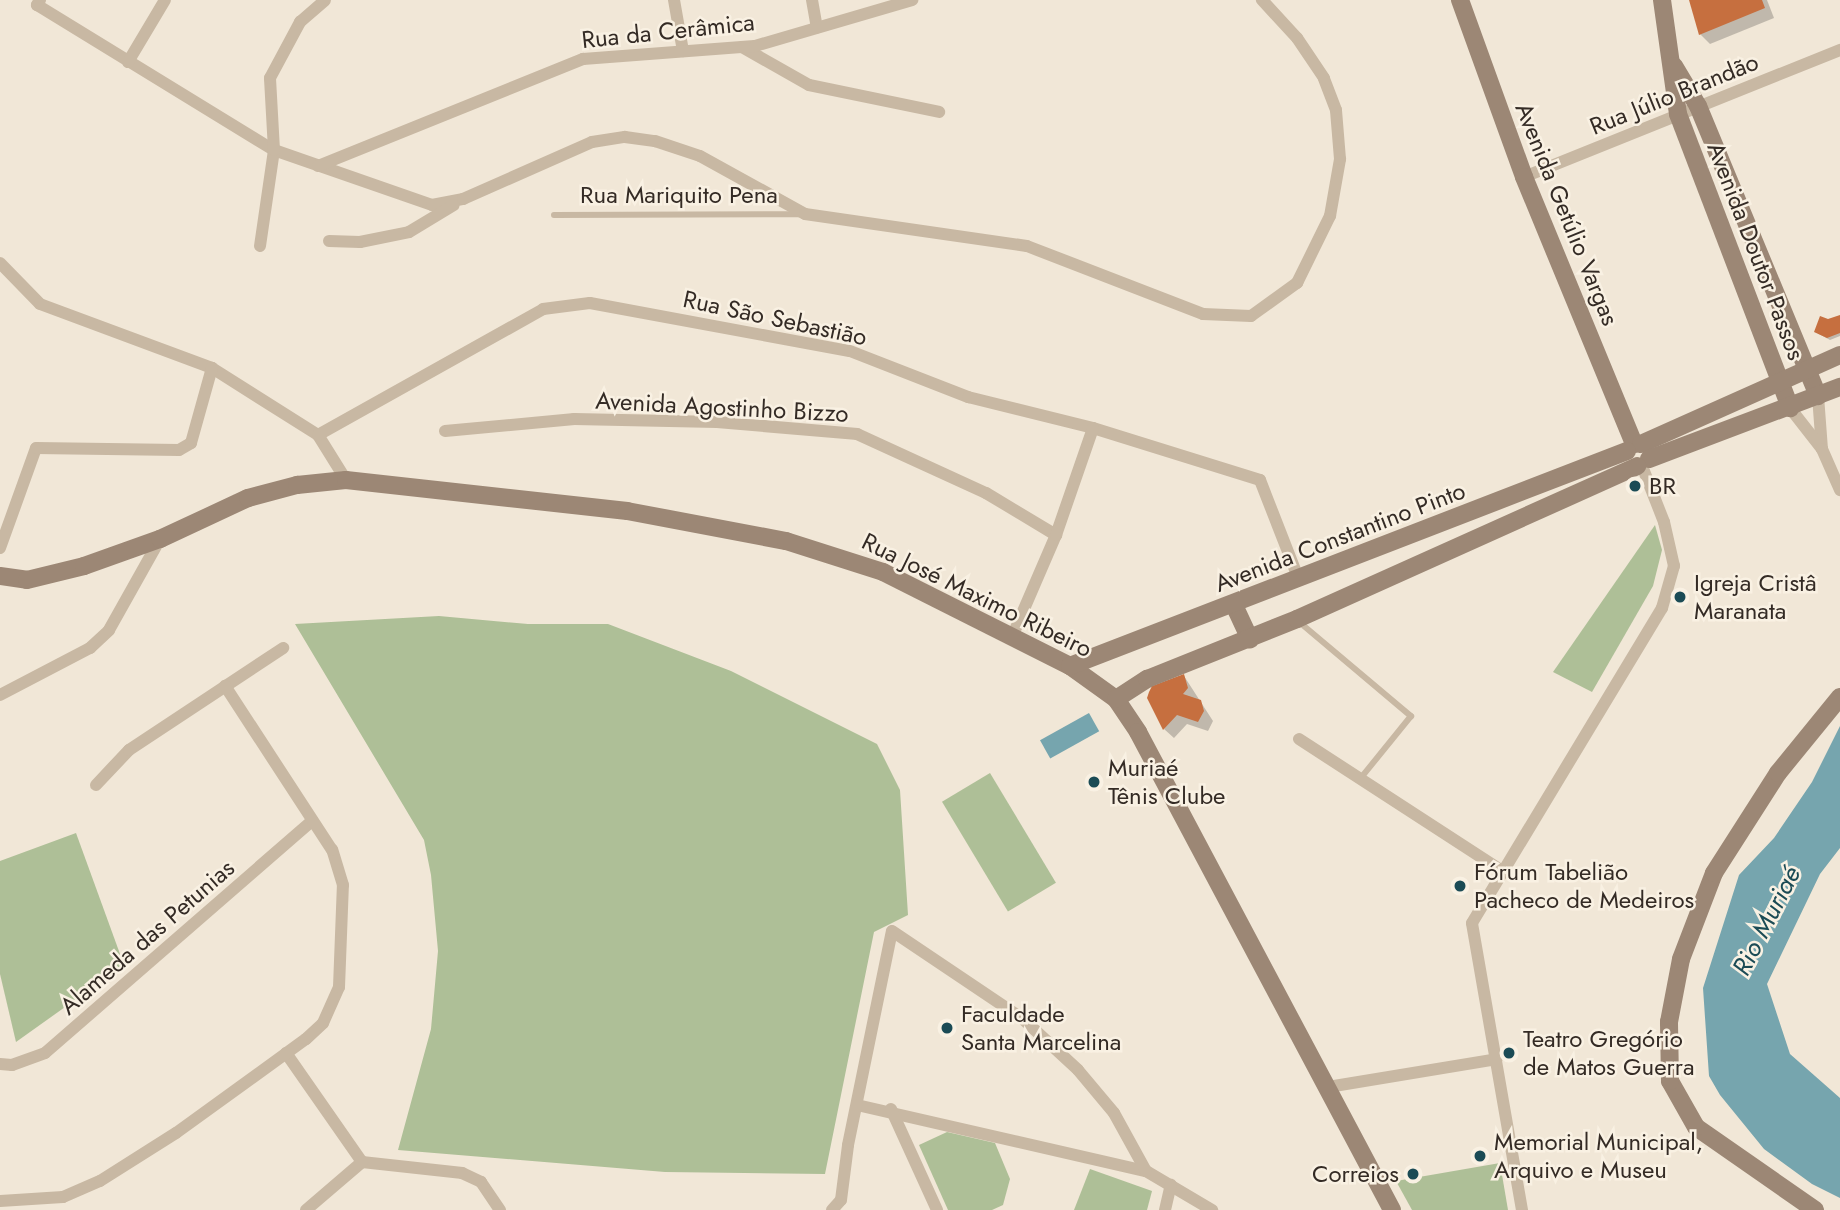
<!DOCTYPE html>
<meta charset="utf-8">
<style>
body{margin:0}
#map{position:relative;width:1840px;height:1210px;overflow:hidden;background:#f1e7d7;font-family:Jost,sans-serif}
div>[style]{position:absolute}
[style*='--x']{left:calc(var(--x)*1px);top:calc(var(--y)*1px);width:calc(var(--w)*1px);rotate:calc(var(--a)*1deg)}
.green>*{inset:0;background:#aebf97;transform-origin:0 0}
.water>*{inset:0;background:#76a5ae;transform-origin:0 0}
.shadow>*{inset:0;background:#0003}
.building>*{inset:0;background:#c66f3f}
.lane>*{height:6px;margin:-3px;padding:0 3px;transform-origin:3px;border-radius:3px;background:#c8b8a3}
.street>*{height:12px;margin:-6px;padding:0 6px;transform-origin:6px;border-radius:6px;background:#c8b8a3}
.secondary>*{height:18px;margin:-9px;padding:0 9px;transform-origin:9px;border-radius:9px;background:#9c8775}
.dots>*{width:19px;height:19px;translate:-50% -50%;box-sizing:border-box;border:4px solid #f9f1e3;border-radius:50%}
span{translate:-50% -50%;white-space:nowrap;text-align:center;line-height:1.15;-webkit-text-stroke:5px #f9f1e3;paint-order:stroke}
.street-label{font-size:24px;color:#342b25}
.poi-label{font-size:24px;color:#342b25}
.left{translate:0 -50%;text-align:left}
.right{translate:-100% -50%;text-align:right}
.water-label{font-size:26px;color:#1b4b55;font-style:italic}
</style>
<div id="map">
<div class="green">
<div style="clip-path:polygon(1655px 525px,1662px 550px,1653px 586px,1592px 692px,1553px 672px)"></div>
<div style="clip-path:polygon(439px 616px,528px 624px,608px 624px,731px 671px,877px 744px,900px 790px,908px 915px,874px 932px,825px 1174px,665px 1172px,398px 1150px,431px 1029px,438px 951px,431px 875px,424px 840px,295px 624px)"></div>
<div style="left:990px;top:773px;width:128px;height:56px;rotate:59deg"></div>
<div style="clip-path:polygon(76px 833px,124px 965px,16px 1042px,0 974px,0 861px)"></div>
<div style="clip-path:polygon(947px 1132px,995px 1143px,1010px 1179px,1003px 1205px,992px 1210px,948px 1210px,919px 1145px)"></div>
<div style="clip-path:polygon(1500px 1163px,1508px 1210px,1412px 1210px,1396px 1181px)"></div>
<div style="clip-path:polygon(1090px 1169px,1152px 1191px,1147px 1210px,1074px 1210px)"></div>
</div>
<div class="water">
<div style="left:1089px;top:713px;width:21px;height:56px;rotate:61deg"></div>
<div style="clip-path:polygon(1840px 726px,1840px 848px,1820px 874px,1767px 984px,1790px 1054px,1840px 1098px,1840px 1198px,1812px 1184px,1764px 1149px,1720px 1095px,1709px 1076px,1703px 988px,1739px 875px,1774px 838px,1812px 782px)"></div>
</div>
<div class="shadow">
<div style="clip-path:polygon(1691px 0,1767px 0,1774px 18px,1710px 44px,1700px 34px)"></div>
<div style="clip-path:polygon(1840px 317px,1840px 336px,1830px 340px,1819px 334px,1828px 321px)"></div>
<div style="clip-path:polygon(1184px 676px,1213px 721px,1208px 731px,1187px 724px,1174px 738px,1164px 729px)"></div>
</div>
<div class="building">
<div style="clip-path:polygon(1689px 0,1762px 0,1765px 8px,1699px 35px)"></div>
<div style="clip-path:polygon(1840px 315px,1840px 333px,1827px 338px,1814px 332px,1820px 316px,1828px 319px)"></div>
<div style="clip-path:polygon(1184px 674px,1188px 688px,1183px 694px,1201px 700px,1204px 711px,1198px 722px,1177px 715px,1163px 730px,1147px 698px,1149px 692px,1152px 686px)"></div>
</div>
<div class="lane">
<div style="--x:554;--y:215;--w:245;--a:-0.2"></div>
<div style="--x:1298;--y:621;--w:148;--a:40.1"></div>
<div style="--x:1411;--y:716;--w:81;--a:129"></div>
</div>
<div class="street">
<div style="--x:40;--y:0;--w:6;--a:121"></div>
<div style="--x:37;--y:5;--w:278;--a:31.5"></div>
<div style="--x:274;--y:150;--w:167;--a:19.2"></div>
<div style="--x:432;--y:205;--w:32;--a:-11"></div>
<div style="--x:463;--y:199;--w:141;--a:-23.8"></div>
<div style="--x:592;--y:142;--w:33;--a:-9"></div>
<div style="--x:625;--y:137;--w:30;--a:8"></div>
<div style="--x:655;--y:141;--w:47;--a:18.4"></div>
<div style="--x:700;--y:156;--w:120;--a:28.9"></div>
<div style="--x:805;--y:214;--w:224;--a:8.2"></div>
<div style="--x:1027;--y:246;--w:189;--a:21.1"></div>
<div style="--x:1203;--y:314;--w:48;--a:2.4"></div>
<div style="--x:1251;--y:316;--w:57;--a:-35.7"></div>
<div style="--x:1297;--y:283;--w:75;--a:-63.8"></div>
<div style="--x:1330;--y:216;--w:58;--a:-80"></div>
<div style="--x:1340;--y:159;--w:49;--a:-94.7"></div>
<div style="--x:1336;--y:110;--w:34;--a:-111"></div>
<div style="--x:1324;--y:78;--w:48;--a:-124"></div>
<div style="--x:1297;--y:38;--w:52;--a:-132.6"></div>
<div style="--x:674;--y:0;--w:52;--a:80"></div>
<div style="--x:812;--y:0;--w:28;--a:80"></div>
<div style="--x:742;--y:47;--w:77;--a:29.6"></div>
<div style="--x:809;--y:85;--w:133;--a:11.7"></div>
<div style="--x:128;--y:62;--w:72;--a:-59.2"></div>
<div style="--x:318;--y:166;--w:286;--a:-22"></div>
<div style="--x:583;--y:59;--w:172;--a:-4.3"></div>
<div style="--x:755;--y:46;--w:164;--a:-16.3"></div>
<div style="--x:1524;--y:177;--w:341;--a:-21.9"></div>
<div style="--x:329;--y:241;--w:31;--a:2"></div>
<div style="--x:360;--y:242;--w:50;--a:-11.5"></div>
<div style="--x:409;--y:232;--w:52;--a:-31"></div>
<div style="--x:260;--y:246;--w:97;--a:-81.7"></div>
<div style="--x:274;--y:150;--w:72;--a:-93.2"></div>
<div style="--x:270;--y:78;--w:64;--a:-61.8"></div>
<div style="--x:300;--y:22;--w:33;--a:-41"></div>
<div style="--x:0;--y:263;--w:57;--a:45.7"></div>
<div style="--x:40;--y:304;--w:184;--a:20.4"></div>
<div style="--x:212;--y:368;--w:125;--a:32.3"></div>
<div style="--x:318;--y:435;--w:53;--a:58.1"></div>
<div style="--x:1818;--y:396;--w:53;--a:85.7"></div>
<div style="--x:1790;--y:408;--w:52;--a:52"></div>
<div style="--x:1822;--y:449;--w:45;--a:66.3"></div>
<div style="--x:445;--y:431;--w:130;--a:-5.3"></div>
<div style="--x:574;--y:419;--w:143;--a:1.2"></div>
<div style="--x:717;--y:422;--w:141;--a:4.9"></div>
<div style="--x:857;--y:434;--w:142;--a:24.6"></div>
<div style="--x:986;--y:493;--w:82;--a:31"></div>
<div style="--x:318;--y:435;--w:258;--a:-29.2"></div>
<div style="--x:543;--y:309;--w:47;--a:-7.3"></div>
<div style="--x:590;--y:303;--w:264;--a:10.5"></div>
<div style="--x:850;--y:351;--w:127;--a:21.3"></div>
<div style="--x:968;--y:397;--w:129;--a:13.9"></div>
<div style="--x:1093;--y:428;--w:175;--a:17.3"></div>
<div style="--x:1260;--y:480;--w:107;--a:68.7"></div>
<div style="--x:0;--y:548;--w:106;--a:-70.2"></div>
<div style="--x:36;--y:448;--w:143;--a:0.8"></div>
<div style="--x:179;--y:450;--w:14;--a:-30"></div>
<div style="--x:191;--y:443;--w:78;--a:-74.4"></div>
<div style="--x:1012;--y:637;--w:111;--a:-66.7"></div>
<div style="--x:1056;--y:535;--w:113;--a:-70.9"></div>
<div style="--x:0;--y:695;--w:102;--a:-27.6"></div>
<div style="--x:90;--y:648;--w:26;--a:-43"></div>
<div style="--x:109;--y:630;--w:104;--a:-60.7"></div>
<div style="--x:1299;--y:739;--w:241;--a:33"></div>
<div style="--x:96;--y:785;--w:48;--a:-46.7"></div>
<div style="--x:129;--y:750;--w:185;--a:-33.5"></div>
<div style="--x:286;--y:1053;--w:133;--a:55.1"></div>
<div style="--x:362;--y:1162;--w:101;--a:6.3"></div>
<div style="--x:462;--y:1173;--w:21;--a:25"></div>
<div style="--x:481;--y:1182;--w:34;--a:56"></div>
<div style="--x:0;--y:1064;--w:12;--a:5"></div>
<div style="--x:12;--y:1065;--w:35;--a:-20"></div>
<div style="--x:45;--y:1053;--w:354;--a:-41"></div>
<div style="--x:1328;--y:1087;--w:171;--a:-9.4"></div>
<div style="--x:857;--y:1105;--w:296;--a:12.9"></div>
<div style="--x:1146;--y:1171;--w:77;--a:30.6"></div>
<div style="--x:891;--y:1109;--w:111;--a:65.5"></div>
<div style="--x:0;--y:1201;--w:63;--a:-3.6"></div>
<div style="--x:63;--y:1197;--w:40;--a:-23.4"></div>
<div style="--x:100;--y:1181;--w:90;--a:-32.3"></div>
<div style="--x:176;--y:1133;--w:160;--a:-35.9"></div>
<div style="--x:306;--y:1039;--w:23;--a:-43"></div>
<div style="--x:323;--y:1023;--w:39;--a:-66"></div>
<div style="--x:339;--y:987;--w:102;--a:-87.8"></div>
<div style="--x:343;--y:885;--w:37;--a:-107"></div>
<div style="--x:332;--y:850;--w:196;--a:-123.1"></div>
<div style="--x:306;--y:1210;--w:74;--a:-40.6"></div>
<div style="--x:832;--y:1210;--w:13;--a:-48"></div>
<div style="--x:841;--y:1200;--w:55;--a:-82.7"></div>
<div style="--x:848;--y:1145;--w:218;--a:-78.4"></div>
<div style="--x:892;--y:931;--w:158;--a:33.9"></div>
<div style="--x:1023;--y:1019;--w:75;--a:42.8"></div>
<div style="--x:1078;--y:1070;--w:56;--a:50.1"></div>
<div style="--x:1114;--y:1113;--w:66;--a:61.1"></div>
<div style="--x:1165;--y:1210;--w:26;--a:-77"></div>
<div style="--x:1522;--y:1210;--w:291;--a:-99.9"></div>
<div style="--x:1472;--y:923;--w:368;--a:-58.9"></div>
<div style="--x:1662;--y:608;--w:44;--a:-74.1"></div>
<div style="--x:1674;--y:566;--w:45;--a:-102.8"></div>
<div style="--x:1664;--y:522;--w:60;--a:-111.4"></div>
</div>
<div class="secondary">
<div style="--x:1460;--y:0;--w:188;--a:70.1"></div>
<div style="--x:1524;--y:177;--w:289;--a:67.6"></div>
<div style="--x:1662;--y:0;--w:115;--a:82"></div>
<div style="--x:1678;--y:114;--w:315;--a:69.1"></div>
<div style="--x:1674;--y:66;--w:47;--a:59"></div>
<div style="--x:1698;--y:106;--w:314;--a:67.5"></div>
<div style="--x:1641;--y:444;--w:218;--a:-24.1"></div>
<div style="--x:1649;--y:459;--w:204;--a:-20.7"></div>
<div style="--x:0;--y:576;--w:27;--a:8"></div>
<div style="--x:27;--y:580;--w:59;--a:-13.8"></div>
<div style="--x:84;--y:566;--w:81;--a:-19.6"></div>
<div style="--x:160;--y:539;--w:97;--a:-25"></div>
<div style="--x:248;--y:498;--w:51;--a:-14.9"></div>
<div style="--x:297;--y:485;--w:49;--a:-5.8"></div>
<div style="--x:346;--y:480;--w:283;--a:6.3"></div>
<div style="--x:627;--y:511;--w:162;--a:10.7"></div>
<div style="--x:786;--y:541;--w:102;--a:17.7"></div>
<div style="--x:883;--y:572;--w:209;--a:26.7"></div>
<div style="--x:1070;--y:666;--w:57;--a:35.7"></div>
<div style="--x:1116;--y:699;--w:40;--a:56"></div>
<div style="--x:1138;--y:732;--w:541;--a:62.01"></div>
<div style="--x:1234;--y:605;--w:38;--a:65"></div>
<div style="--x:1070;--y:666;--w:597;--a:-21.11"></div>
<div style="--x:1116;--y:699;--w:37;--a:-33"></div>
<div style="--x:1147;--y:679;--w:162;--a:-21.8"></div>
<div style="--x:1297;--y:619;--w:373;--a:-24.2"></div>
<div style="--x:1815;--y:1210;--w:145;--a:-145.1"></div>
<div style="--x:1696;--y:1127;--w:53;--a:-119.5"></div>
<div style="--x:1670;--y:1081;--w:59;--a:-91"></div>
<div style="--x:1669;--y:1022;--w:64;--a:-79.2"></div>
<div style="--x:1681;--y:959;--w:92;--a:-69"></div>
<div style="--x:1714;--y:873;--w:119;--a:-57.4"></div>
<div style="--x:1778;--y:773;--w:98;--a:-50.8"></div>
</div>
<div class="dots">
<div style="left:1635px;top:486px;background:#1b4b55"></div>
<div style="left:1680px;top:597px;background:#1b4b55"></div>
<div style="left:1094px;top:782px;background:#1b4b55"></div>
<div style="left:1460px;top:886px;background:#1b4b55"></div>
<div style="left:947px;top:1028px;background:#1b4b55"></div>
<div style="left:1509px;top:1053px;background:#1b4b55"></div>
<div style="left:1480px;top:1156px;background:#1b4b55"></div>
<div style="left:1413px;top:1174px;background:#1b4b55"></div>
</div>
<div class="street-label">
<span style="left:668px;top:31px;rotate:-6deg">Rua da Cerâmica</span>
<span style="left:1674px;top:94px;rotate:-22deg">Rua Júlio Brandão</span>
<span style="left:679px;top:195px">Rua Mariquito Pena</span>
<span style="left:1567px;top:214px;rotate:68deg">Avenida Getúlio Vargas</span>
<span style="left:1756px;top:251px;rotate:69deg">Avenida Doutor Passos</span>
<span style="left:775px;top:318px;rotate:12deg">Rua São Sebastião</span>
<span style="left:722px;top:407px;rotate:3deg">Avenida Agostinho Bizzo</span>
<span style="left:1340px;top:537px;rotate:-21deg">Avenida Constantino Pinto</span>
<span style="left:977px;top:595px;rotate:26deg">Rua José Maximo Ribeiro</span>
<span style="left:147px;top:937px;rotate:-41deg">Alameda das Petunias</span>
</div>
<div class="poi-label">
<span class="left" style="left:1649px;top:486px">BR</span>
<span class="left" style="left:1694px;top:597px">Igreja Cristâ<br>Maranata</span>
<span class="left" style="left:1108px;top:782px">Muriaé<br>Tênis Clube</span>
<span class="left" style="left:1474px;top:886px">Fórum Tabelião<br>Pacheco de Medeiros</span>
<span class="left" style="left:961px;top:1028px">Faculdade<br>Santa Marcelina</span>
<span class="left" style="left:1523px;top:1053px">Teatro Gregório<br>de Matos Guerra</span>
<span class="left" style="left:1494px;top:1156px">Memorial Municipal,<br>Arquivo e Museu</span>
<span class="right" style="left:1399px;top:1174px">Correios</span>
</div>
<div class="water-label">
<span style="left:1767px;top:921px;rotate:-63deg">Rio Muriaé</span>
</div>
</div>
